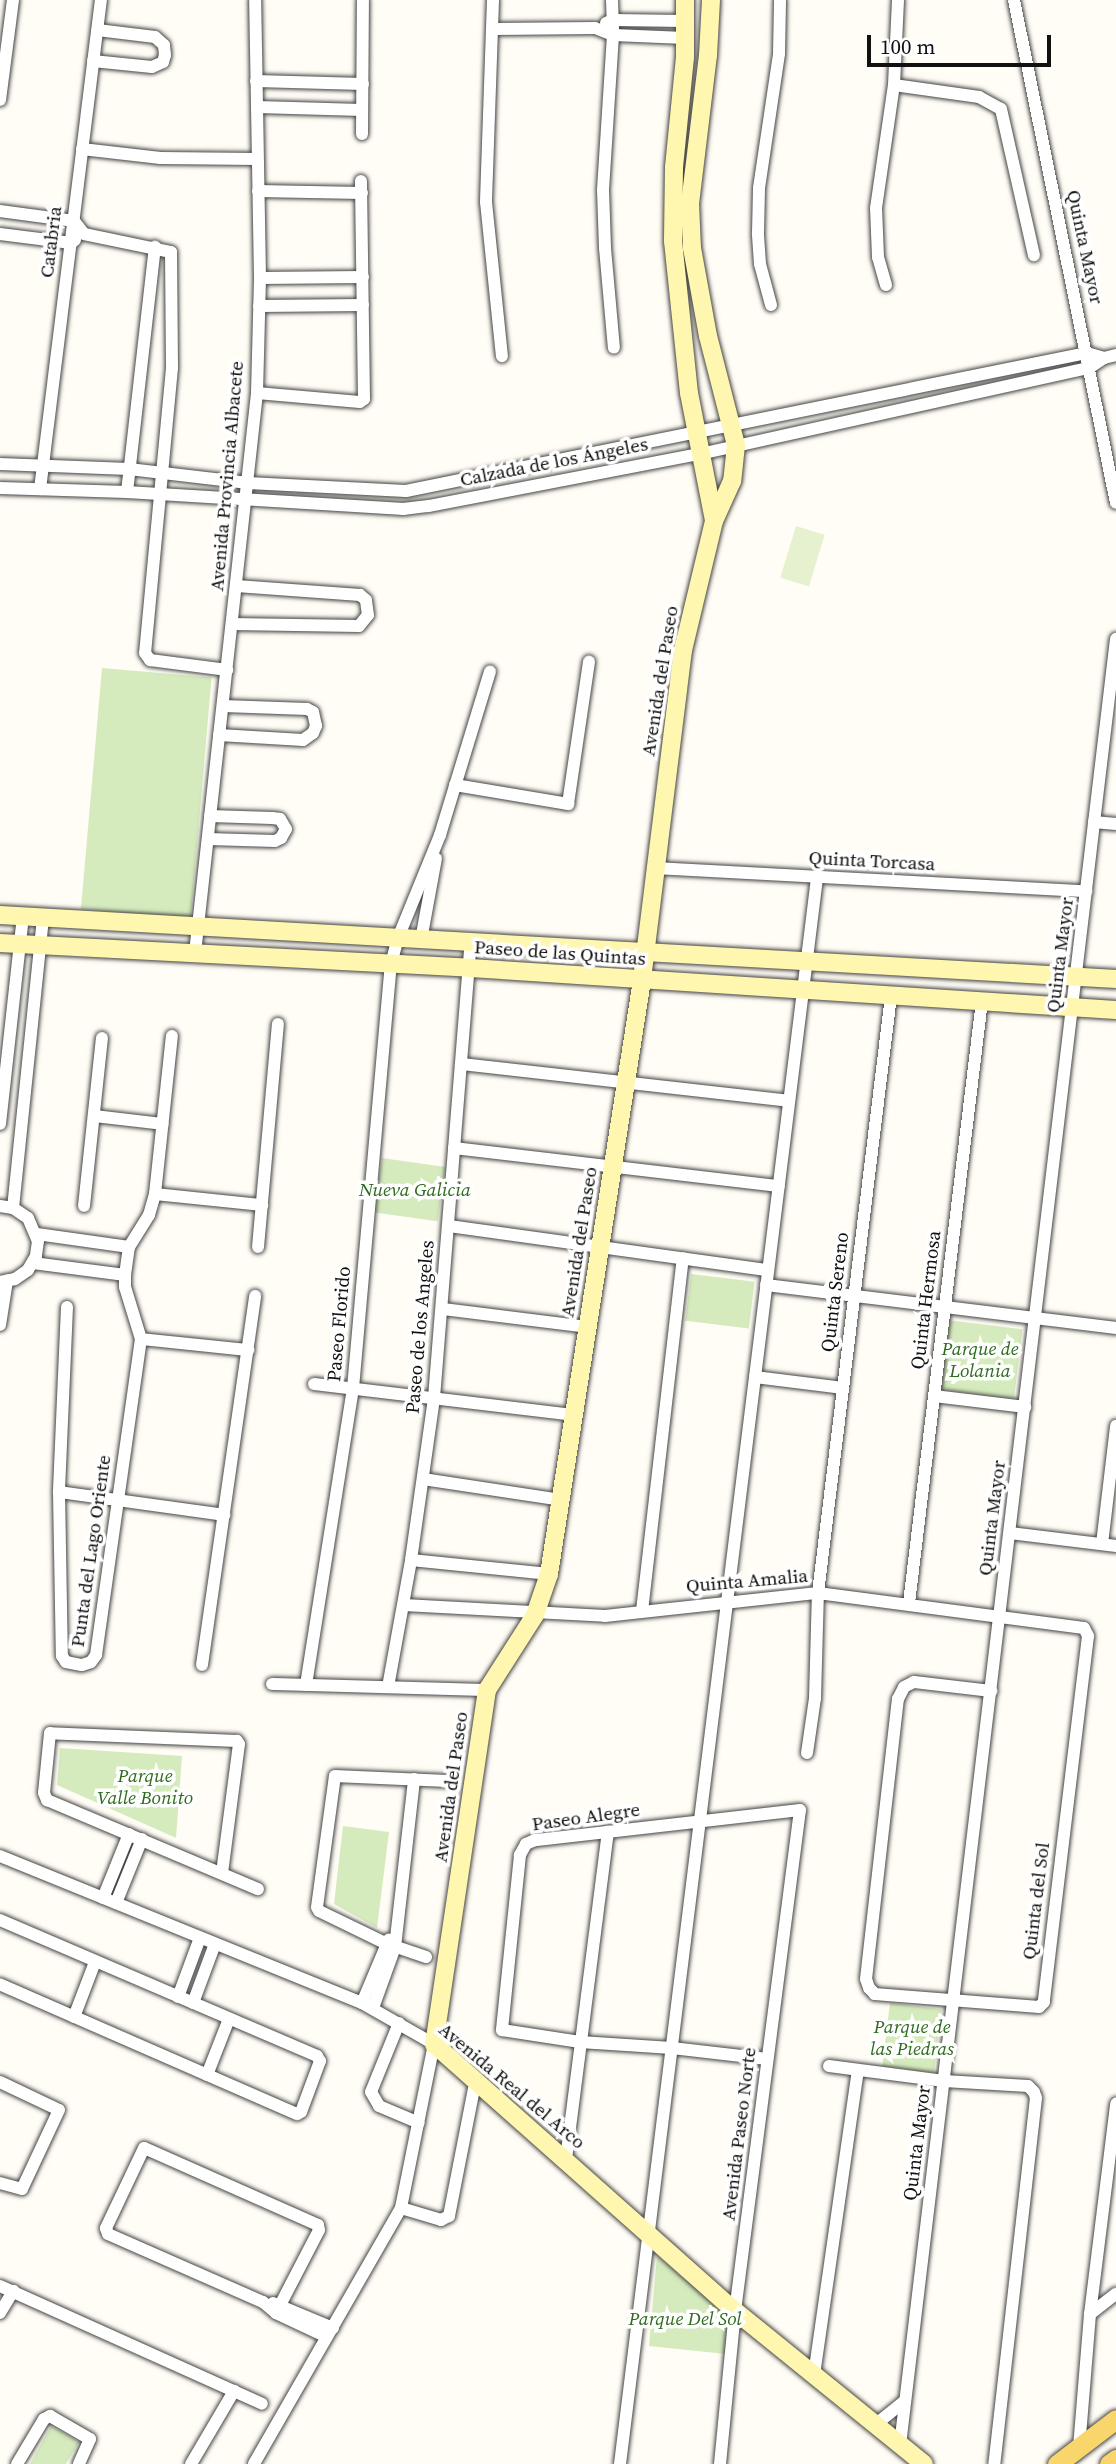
<!DOCTYPE html>
<meta charset="utf-8">
<style>
body{margin:0}
#map{position:relative;width:1116px;height:2464px;overflow:hidden;background:#fffdf5;font-family:"Source Serif 4",serif}
div>[style]{position:absolute}
[style*='--x']{left:calc(var(--x)*1px);top:calc(var(--y)*1px);width:calc(var(--w)*1px);rotate:calc(var(--a)*1deg)}
.green>*{inset:0;background:#d5ebbd;transform-origin:0 0}
.pitch>*{inset:0;background:#e6f2cf;transform-origin:0 0}
.roads{filter:drop-shadow(0 0 2px #444) drop-shadow(0 0 2px #444)}
.street>*{height:12px;margin:-6px;padding:0 6px;transform-origin:6px;border-radius:6px;background:#fff}
.secondary>*{height:18px;margin:-9px;padding:0 9px;transform-origin:9px;border-radius:9px;background:#fff6b0}
.primary>*{height:19px;margin:-9.5px;padding:0 9.5px;transform-origin:9.5px;border-radius:9.5px;background:#f9d66b}
span{translate:-50% -50%;white-space:nowrap;text-align:center;line-height:1.15;-webkit-text-stroke:7px #fff;paint-order:stroke}
.street-label{font-size:19px;color:#111}
.park-label{font-size:19px;color:#2f6b1f;font-style:italic}
.scale{position:absolute;left:867px;top:35px;width:184px;height:32px;box-sizing:border-box;border:4px solid #111;border-top:0;padding-left:9px;font-size:21px;line-height:24px;white-space:nowrap;color:#111;-webkit-text-stroke:5px #fff;paint-order:stroke}
</style>
<div id="map">
<div class="green">
<div style="left:102px;top:668px;width:110px;height:242px;rotate:5deg"></div>
<div style="left:382px;top:1158px;width:64px;height:55px;rotate:8deg"></div>
<div style="left:691px;top:1274px;width:64px;height:47px;rotate:7deg"></div>
<div style="left:947px;top:1320px;width:76px;height:70px;rotate:7deg"></div>
<div style="clip-path:polygon(60px 1748px,182px 1756px,176px 1838px,57px 1785px)"></div>
<div style="clip-path:polygon(343px 1826px,389px 1832px,377px 1928px,334px 1904px)"></div>
<div style="left:890px;top:2003px;width:52px;height:64px;rotate:7deg"></div>
<div style="clip-path:polygon(657px 2256px,730px 2316px,726px 2354px,649px 2346px)"></div>
<div style="clip-path:polygon(51px 2426px,79px 2442px,66px 2464px,30px 2464px)"></div>
</div>
<div class="pitch">
<div style="left:796px;top:526px;width:30px;height:54px;rotate:17deg"></div>
</div>
<div class="roads">
<div class="street">
<div style="--x:493;--y:0;--w:202;--a:92"></div>
<div style="--x:486;--y:202;--w:155;--a:84.1"></div>
<div style="--x:612;--y:0;--w:35;--a:88"></div>
<div style="--x:613;--y:35;--w:155;--a:93.7"></div>
<div style="--x:603;--y:190;--w:58;--a:88"></div>
<div style="--x:605;--y:248;--w:100;--a:84.9"></div>
<div style="--x:1014;--y:0;--w:513;--a:78.54"></div>
<div style="--x:606;--y:23;--w:8;--a:-23"></div>
<div style="--x:613;--y:20;--w:72;--a:0.8"></div>
<div style="--x:494;--y:29;--w:101;--a:-0.6"></div>
<div style="--x:595;--y:28;--w:19;--a:21"></div>
<div style="--x:613;--y:35;--w:72;--a:2.4"></div>
<div style="--x:93;--y:61;--w:59;--a:5.8"></div>
<div style="--x:152;--y:67;--w:12;--a:-24"></div>
<div style="--x:163;--y:62;--w:7;--a:-74"></div>
<div style="--x:165;--y:55;--w:10;--a:-96"></div>
<div style="--x:164;--y:45;--w:12;--a:-138"></div>
<div style="--x:155;--y:37;--w:58;--a:-173.1"></div>
<div style="--x:256;--y:81;--w:107;--a:1.6"></div>
<div style="--x:894;--y:85;--w:86;--a:8"></div>
<div style="--x:979;--y:97;--w:25;--a:29"></div>
<div style="--x:1001;--y:109;--w:150;--a:77.3"></div>
<div style="--x:0;--y:100;--w:101;--a:-82.6"></div>
<div style="--x:257;--y:107;--w:105;--a:1.6"></div>
<div style="--x:362;--y:134;--w:134;--a:-89.6"></div>
<div style="--x:82;--y:149;--w:79;--a:6.6"></div>
<div style="--x:160;--y:158;--w:97;--a:0.6"></div>
<div style="--x:258;--y:191;--w:104;--a:1.1"></div>
<div style="--x:0;--y:211;--w:75;--a:7.7"></div>
<div style="--x:74;--y:221;--w:16;--a:52"></div>
<div style="--x:84;--y:234;--w:89;--a:11.7"></div>
<div style="--x:171;--y:252;--w:116;--a:89.5"></div>
<div style="--x:172;--y:368;--w:286;--a:95.4"></div>
<div style="--x:145;--y:653;--w:9;--a:54"></div>
<div style="--x:150;--y:660;--w:78;--a:7.4"></div>
<div style="--x:0;--y:234;--w:72;--a:7.2"></div>
<div style="--x:71;--y:243;--w:5;--a:-37"></div>
<div style="--x:260;--y:278;--w:103;--a:-0.6"></div>
<div style="--x:886;--y:285;--w:29;--a:-106"></div>
<div style="--x:878;--y:257;--w:49;--a:-92.3"></div>
<div style="--x:876;--y:208;--w:124;--a:-81.7"></div>
<div style="--x:894;--y:85;--w:85;--a:-87.3"></div>
<div style="--x:771;--y:305;--w:42;--a:-105"></div>
<div style="--x:760;--y:264;--w:31;--a:-94"></div>
<div style="--x:758;--y:233;--w:45;--a:-88.7"></div>
<div style="--x:759;--y:188;--w:135;--a:-81.5"></div>
<div style="--x:779;--y:54;--w:54;--a:-88.9"></div>
<div style="--x:259;--y:306;--w:104;--a:-0.6"></div>
<div style="--x:257;--y:393;--w:103;--a:5"></div>
<div style="--x:360;--y:402;--w:5;--a:-37"></div>
<div style="--x:364;--y:399;--w:218;--a:-90.8"></div>
<div style="--x:0;--y:464;--w:129;--a:2.2"></div>
<div style="--x:129;--y:469;--w:120;--a:6.7"></div>
<div style="--x:248;--y:483;--w:158;--a:2.9"></div>
<div style="--x:406;--y:491;--w:695;--a:-11.46"></div>
<div style="--x:1087;--y:353;--w:18;--a:16"></div>
<div style="--x:1104;--y:358;--w:12;--a:-14"></div>
<div style="--x:0;--y:488;--w:127;--a:1.8"></div>
<div style="--x:127;--y:492;--w:277;--a:3.5"></div>
<div style="--x:403;--y:509;--w:26;--a:-7"></div>
<div style="--x:429;--y:506;--w:276;--a:-10.9"></div>
<div style="--x:700;--y:454;--w:398;--a:-12.5"></div>
<div style="--x:1089;--y:368;--w:18;--a:-34"></div>
<div style="--x:40;--y:489;--w:493;--a:-82.9"></div>
<div style="--x:127;--y:492;--w:247;--a:-83.5"></div>
<div style="--x:232;--y:624;--w:127;--a:0.9"></div>
<div style="--x:359;--y:626;--w:14;--a:-51"></div>
<div style="--x:368;--y:615;--w:15;--a:-98"></div>
<div style="--x:366;--y:600;--w:8;--a:-140"></div>
<div style="--x:360;--y:595;--w:124;--a:-175.8"></div>
<div style="--x:219;--y:735;--w:84;--a:3.4"></div>
<div style="--x:303;--y:740;--w:12;--a:-35"></div>
<div style="--x:313;--y:733;--w:8;--a:-67"></div>
<div style="--x:316;--y:726;--w:14;--a:-102"></div>
<div style="--x:313;--y:712;--w:7;--a:-153"></div>
<div style="--x:307;--y:709;--w:84;--a:-178"></div>
<div style="--x:455;--y:785;--w:115;--a:9.5"></div>
<div style="--x:568;--y:804;--w:144;--a:-81.6"></div>
<div style="--x:1094;--y:822;--w:22;--a:5"></div>
<div style="--x:208;--y:839;--w:67;--a:1.7"></div>
<div style="--x:275;--y:841;--w:7;--a:-27"></div>
<div style="--x:281;--y:838;--w:10;--a:-61"></div>
<div style="--x:286;--y:829;--w:12;--a:-121"></div>
<div style="--x:280;--y:819;--w:8;--a:-173"></div>
<div style="--x:272;--y:818;--w:62;--a:-178.2"></div>
<div style="--x:656;--y:868;--w:431;--a:3.1"></div>
<div style="--x:421;--y:940;--w:83;--a:-79.6"></div>
<div style="--x:195;--y:953;--w:563;--a:-83.68"></div>
<div style="--x:257;--y:393;--w:115;--a:-88.5"></div>
<div style="--x:260;--y:278;--w:278;--a:-91"></div>
<div style="--x:461;--y:1064;--w:330;--a:6.4"></div>
<div style="--x:94;--y:1116;--w:69;--a:6.6"></div>
<div style="--x:0;--y:1124;--w:209;--a:-83.7"></div>
<div style="--x:454;--y:1148;--w:327;--a:6.7"></div>
<div style="--x:155;--y:1194;--w:108;--a:5.9"></div>
<div style="--x:0;--y:1206;--w:13;--a:9"></div>
<div style="--x:13;--y:1208;--w:18;--a:34"></div>
<div style="--x:28;--y:1218;--w:25;--a:67"></div>
<div style="--x:38;--y:1241;--w:15;--a:98"></div>
<div style="--x:36;--y:1256;--w:16;--a:120"></div>
<div style="--x:28;--y:1270;--w:16;--a:145"></div>
<div style="--x:15;--y:1279;--w:15;--a:169"></div>
<div style="--x:84;--y:1206;--w:169;--a:-83.9"></div>
<div style="--x:13;--y:1208;--w:292;--a:-84.1"></div>
<div style="--x:449;--y:1226;--w:322;--a:7.9"></div>
<div style="--x:37;--y:1234;--w:93;--a:8"></div>
<div style="--x:258;--y:1247;--w:224;--a:-84.9"></div>
<div style="--x:33;--y:1263;--w:93;--a:7.4"></div>
<div style="--x:766;--y:1285;--w:353;--a:7"></div>
<div style="--x:67;--y:1307;--w:185;--a:92.5"></div>
<div style="--x:59;--y:1492;--w:164;--a:89"></div>
<div style="--x:62;--y:1656;--w:7;--a:56"></div>
<div style="--x:66;--y:1662;--w:16;--a:11"></div>
<div style="--x:82;--y:1665;--w:9;--a:-18"></div>
<div style="--x:91;--y:1662;--w:9;--a:-54"></div>
<div style="--x:96;--y:1655;--w:319;--a:-81.9"></div>
<div style="--x:141;--y:1339;--w:54;--a:-107.1"></div>
<div style="--x:125;--y:1287;--w:12;--a:-90"></div>
<div style="--x:125;--y:1275;--w:28;--a:-82"></div>
<div style="--x:129;--y:1247;--w:38;--a:-58"></div>
<div style="--x:149;--y:1215;--w:22;--a:-74"></div>
<div style="--x:155;--y:1194;--w:159;--a:-83.9"></div>
<div style="--x:443;--y:1309;--w:145;--a:7.1"></div>
<div style="--x:0;--y:1325;--w:45;--a:-81"></div>
<div style="--x:141;--y:1339;--w:108;--a:5.9"></div>
<div style="--x:755;--y:1377;--w:89;--a:7.1"></div>
<div style="--x:314;--y:1384;--w:263;--a:6.8"></div>
<div style="--x:934;--y:1396;--w:92;--a:6.9"></div>
<div style="--x:423;--y:1479;--w:141;--a:8.6"></div>
<div style="--x:59;--y:1492;--w:167;--a:7.9"></div>
<div style="--x:1010;--y:1533;--w:107;--a:7"></div>
<div style="--x:1102;--y:1544;--w:119;--a:-83.2"></div>
<div style="--x:411;--y:1560;--w:139;--a:5.8"></div>
<div style="--x:909;--y:1603;--w:606;--a:-83.09"></div>
<div style="--x:404;--y:1605;--w:201;--a:3.1"></div>
<div style="--x:605;--y:1616;--w:214;--a:-6.2"></div>
<div style="--x:818;--y:1593;--w:268;--a:7.5"></div>
<div style="--x:1084;--y:1628;--w:9;--a:63"></div>
<div style="--x:1088;--y:1636;--w:369;--a:96.9"></div>
<div style="--x:1044;--y:2002;--w:7;--a:135"></div>
<div style="--x:1039;--y:2007;--w:165;--a:-175.5"></div>
<div style="--x:875;--y:1994;--w:8;--a:-135"></div>
<div style="--x:869;--y:1988;--w:9;--a:-108"></div>
<div style="--x:866;--y:1979;--w:282;--a:-83.5"></div>
<div style="--x:898;--y:1699;--w:13;--a:-63"></div>
<div style="--x:904;--y:1687;--w:11;--a:-27"></div>
<div style="--x:914;--y:1682;--w:78;--a:6.7"></div>
<div style="--x:642;--y:1611;--w:355;--a:-83.4"></div>
<div style="--x:202;--y:1665;--w:373;--a:-81.8"></div>
<div style="--x:272;--y:1684;--w:215;--a:1.6"></div>
<div style="--x:306;--y:1685;--w:301;--a:-81"></div>
<div style="--x:353;--y:1388;--w:426;--a:-84.9"></div>
<div style="--x:391;--y:964;--w:27;--a:-75"></div>
<div style="--x:398;--y:938;--w:111;--a:-67.8"></div>
<div style="--x:440;--y:835;--w:171;--a:-73"></div>
<div style="--x:388;--y:1687;--w:129;--a:-79.7"></div>
<div style="--x:411;--y:1560;--w:164;--a:-81.9"></div>
<div style="--x:434;--y:1398;--w:457;--a:-85.4"></div>
<div style="--x:807;--y:1753;--w:56;--a:-81.7"></div>
<div style="--x:815;--y:1698;--w:105;--a:-88.4"></div>
<div style="--x:818;--y:1593;--w:601;--a:-83.03"></div>
<div style="--x:0;--y:1856;--w:391;--a:22.1"></div>
<div style="--x:362;--y:2003;--w:83;--a:29.7"></div>
<div style="--x:434;--y:2044;--w:167;--a:101.4"></div>
<div style="--x:401;--y:2208;--w:295;--a:119.9"></div>
<div style="--x:222;--y:1873;--w:130;--a:-82.5"></div>
<div style="--x:239;--y:1744;--w:4;--a:-124"></div>
<div style="--x:237;--y:1741;--w:187;--a:-177.6"></div>
<div style="--x:50;--y:1733;--w:60;--a:95.7"></div>
<div style="--x:44;--y:1793;--w:8;--a:67"></div>
<div style="--x:47;--y:1800;--w:229;--a:22.9"></div>
<div style="--x:103;--y:1898;--w:69;--a:-67.9"></div>
<div style="--x:116;--y:1903;--w:69;--a:-67.9"></div>
<div style="--x:0;--y:1920;--w:345;--a:23.2"></div>
<div style="--x:317;--y:2056;--w:6;--a:59"></div>
<div style="--x:320;--y:2061;--w:54;--a:110.4"></div>
<div style="--x:301;--y:2112;--w:4;--a:153"></div>
<div style="--x:297;--y:2114;--w:324;--a:-156.4"></div>
<div style="--x:426;--y:1957;--w:43;--a:-161.1"></div>
<div style="--x:385;--y:1943;--w:73;--a:-154.1"></div>
<div style="--x:319;--y:1911;--w:4;--a:-117"></div>
<div style="--x:317;--y:1907;--w:132;--a:-82.2"></div>
<div style="--x:335;--y:1776;--w:112;--a:2.6"></div>
<div style="--x:178;--y:1997;--w:63;--a:-69.6"></div>
<div style="--x:193;--y:2003;--w:63;--a:-69.6"></div>
<div style="--x:362;--y:2003;--w:69;--a:-67.1"></div>
<div style="--x:373;--y:2008;--w:65;--a:-70.2"></div>
<div style="--x:395;--y:1947;--w:169;--a:-83.5"></div>
<div style="--x:74;--y:2017;--w:59;--a:-69.1"></div>
<div style="--x:399;--y:2023;--w:74;--a:112.1"></div>
<div style="--x:371;--y:2092;--w:16;--a:60"></div>
<div style="--x:379;--y:2106;--w:43;--a:23"></div>
<div style="--x:829;--y:2066;--w:116;--a:7.4"></div>
<div style="--x:944;--y:2081;--w:84;--a:3.4"></div>
<div style="--x:1028;--y:2086;--w:8;--a:45"></div>
<div style="--x:1034;--y:2092;--w:6;--a:72"></div>
<div style="--x:1036;--y:2098;--w:368;--a:96.5"></div>
<div style="--x:207;--y:2075;--w:60;--a:-68.6"></div>
<div style="--x:0;--y:2082;--w:65;--a:25.4"></div>
<div style="--x:59;--y:2110;--w:87;--a:115.1"></div>
<div style="--x:22;--y:2189;--w:23;--a:-165"></div>
<div style="--x:566;--y:2159;--w:330;--a:-82.7"></div>
<div style="--x:401;--y:2208;--w:42;--a:16.7"></div>
<div style="--x:441;--y:2220;--w:9;--a:-27"></div>
<div style="--x:449;--y:2216;--w:140;--a:-78.9"></div>
<div style="--x:0;--y:2286;--w:287;--a:24.2"></div>
<div style="--x:273;--y:2303;--w:65;--a:22.6"></div>
<div style="--x:0;--y:2313;--w:26;--a:-59"></div>
<div style="--x:276;--y:2313;--w:93;--a:-62.6"></div>
<div style="--x:319;--y:2230;--w:5;--a:-101"></div>
<div style="--x:318;--y:2225;--w:190;--a:-156.1"></div>
<div style="--x:144;--y:2148;--w:89;--a:115.4"></div>
<div style="--x:106;--y:2228;--w:6;--a:72"></div>
<div style="--x:108;--y:2234;--w:169;--a:23.7"></div>
<div style="--x:263;--y:2302;--w:17;--a:40"></div>
<div style="--x:276;--y:2313;--w:56;--a:25.2"></div>
<div style="--x:1090;--y:2314;--w:33;--a:-38"></div>
<div style="--x:814;--y:2375;--w:307;--a:-81.8"></div>
<div style="--x:875;--y:2425;--w:38;--a:-39"></div>
<div style="--x:900;--y:2445;--w:1819;--a:-83.18"></div>
<div style="--x:1079;--y:2448;--w:134;--a:-85.3"></div>
<div style="--x:1090;--y:2314;--w:212;--a:-82.9"></div>
<div style="--x:17;--y:2464;--w:52;--a:-59"></div>
<div style="--x:44;--y:2419;--w:7;--a:-27"></div>
<div style="--x:50;--y:2416;--w:46;--a:29.9"></div>
<div style="--x:90;--y:2439;--w:27;--a:114"></div>
<div style="--x:191;--y:2464;--w:85;--a:-59.5"></div>
<div style="--x:620;--y:2464;--w:1598;--a:-82.92"></div>
<div style="--x:720;--y:2464;--w:154;--a:-84.4"></div>
<div style="--x:735;--y:2311;--w:505;--a:-82.61"></div>
<div style="--x:800;--y:1810;--w:267;--a:173.5"></div>
<div style="--x:535;--y:1840;--w:10;--a:156"></div>
<div style="--x:526;--y:1844;--w:13;--a:119"></div>
<div style="--x:520;--y:1855;--w:176;--a:95.9"></div>
<div style="--x:502;--y:2030;--w:79;--a:8.7"></div>
<div style="--x:580;--y:2042;--w:92;--a:3.7"></div>
<div style="--x:672;--y:2048;--w:96;--a:6.6"></div>
</div>
<div class="secondary">
<div style="--x:685;--y:0;--w:57;--a:90"></div>
<div style="--x:685;--y:57;--w:111;--a:95.7"></div>
<div style="--x:674;--y:167;--w:74;--a:90.8"></div>
<div style="--x:673;--y:241;--w:153;--a:84"></div>
<div style="--x:689;--y:393;--w:130;--a:78.9"></div>
<div style="--x:714;--y:521;--w:133;--a:103.5"></div>
<div style="--x:683;--y:650;--w:333;--a:97.1"></div>
<div style="--x:642;--y:980;--w:601;--a:98.9"></div>
<div style="--x:549;--y:1574;--w:43;--a:108.9"></div>
<div style="--x:535;--y:1615;--w:89;--a:122.6"></div>
<div style="--x:487;--y:1690;--w:358;--a:98.5"></div>
<div style="--x:434;--y:2044;--w:402;--a:41.6"></div>
<div style="--x:735;--y:2311;--w:243;--a:39"></div>
<div style="--x:711;--y:0;--w:55;--a:93.1"></div>
<div style="--x:708;--y:55;--w:149;--a:96.9"></div>
<div style="--x:690;--y:203;--w:45;--a:87.5"></div>
<div style="--x:692;--y:248;--w:89;--a:79.7"></div>
<div style="--x:708;--y:336;--w:113;--a:75.6"></div>
<div style="--x:736;--y:445;--w:36;--a:96"></div>
<div style="--x:732;--y:481;--w:44;--a:114.2"></div>
<div style="--x:0;--y:915;--w:1118;--a:3.28"></div>
<div style="--x:0;--y:943;--w:471;--a:3"></div>
<div style="--x:470;--y:968;--w:647;--a:3.72"></div>
</div>
<div class="primary">
<div style="--x:1057;--y:2464;--w:74;--a:-37.3"></div>
<div style="--x:1109;--y:2464;--w:9;--a:-36"></div>
</div>
</div>
<div class="street-label">
<span style="left:51px;top:242px;rotate:-83deg">Catabria</span>
<span style="left:1085px;top:247px;rotate:78deg">Quinta Mayor</span>
<span style="left:554px;top:462px;rotate:-11deg">Calzada de los Ángeles</span>
<span style="left:227px;top:476px;rotate:-85deg">Avenida Provincia Albacete</span>
<span style="left:660px;top:681px;rotate:-81deg">Avenida del Paseo</span>
<span style="left:872px;top:861px;rotate:3deg">Quinta Torcasa</span>
<span style="left:560px;top:953px;rotate:4deg">Paseo de las Quintas</span>
<span style="left:1060px;top:955px;rotate:-83deg">Quinta Mayor</span>
<span style="left:579px;top:1242px;rotate:-81deg">Avenida del Paseo</span>
<span style="left:835px;top:1292px;rotate:-83deg">Quinta Sereno</span>
<span style="left:926px;top:1300px;rotate:-83deg">Quinta Hermosa</span>
<span style="left:339px;top:1324px;rotate:-85deg">Paseo Florido</span>
<span style="left:420px;top:1327px;rotate:-85deg">Paseo de los Angeles</span>
<span style="left:992px;top:1518px;rotate:-83deg">Quinta Mayor</span>
<span style="left:91px;top:1551px;rotate:-82deg">Punta del Lago Oriente</span>
<span style="left:747px;top:1581px;rotate:-5deg">Quinta Amalia</span>
<span style="left:451px;top:1787px;rotate:-82deg">Avenida del Paseo</span>
<span style="left:586px;top:1817px;rotate:-8deg">Paseo Alegre</span>
<span style="left:1036px;top:1901px;rotate:-83deg">Quinta del Sol</span>
<span style="left:512px;top:2086px;rotate:40deg">Avenida Real del Arco</span>
<span style="left:739px;top:2134px;rotate:-83deg">Avenida Paseo Norte</span>
<span style="left:917px;top:2143px;rotate:-83deg">Quinta Mayor</span>
</div>
<div class="park-label">
<span style="left:415px;top:1190px">Nueva Galicia</span>
<span style="left:980px;top:1360px">Parque de<br>Lolania</span>
<span style="left:145px;top:1787px">Parque<br>Valle Bonito</span>
<span style="left:912px;top:2038px">Parque de<br>las Piedras</span>
<span style="left:685px;top:2319px">Parque Del Sol</span>
</div>
<div class="scale">100 m</div>
</div>
